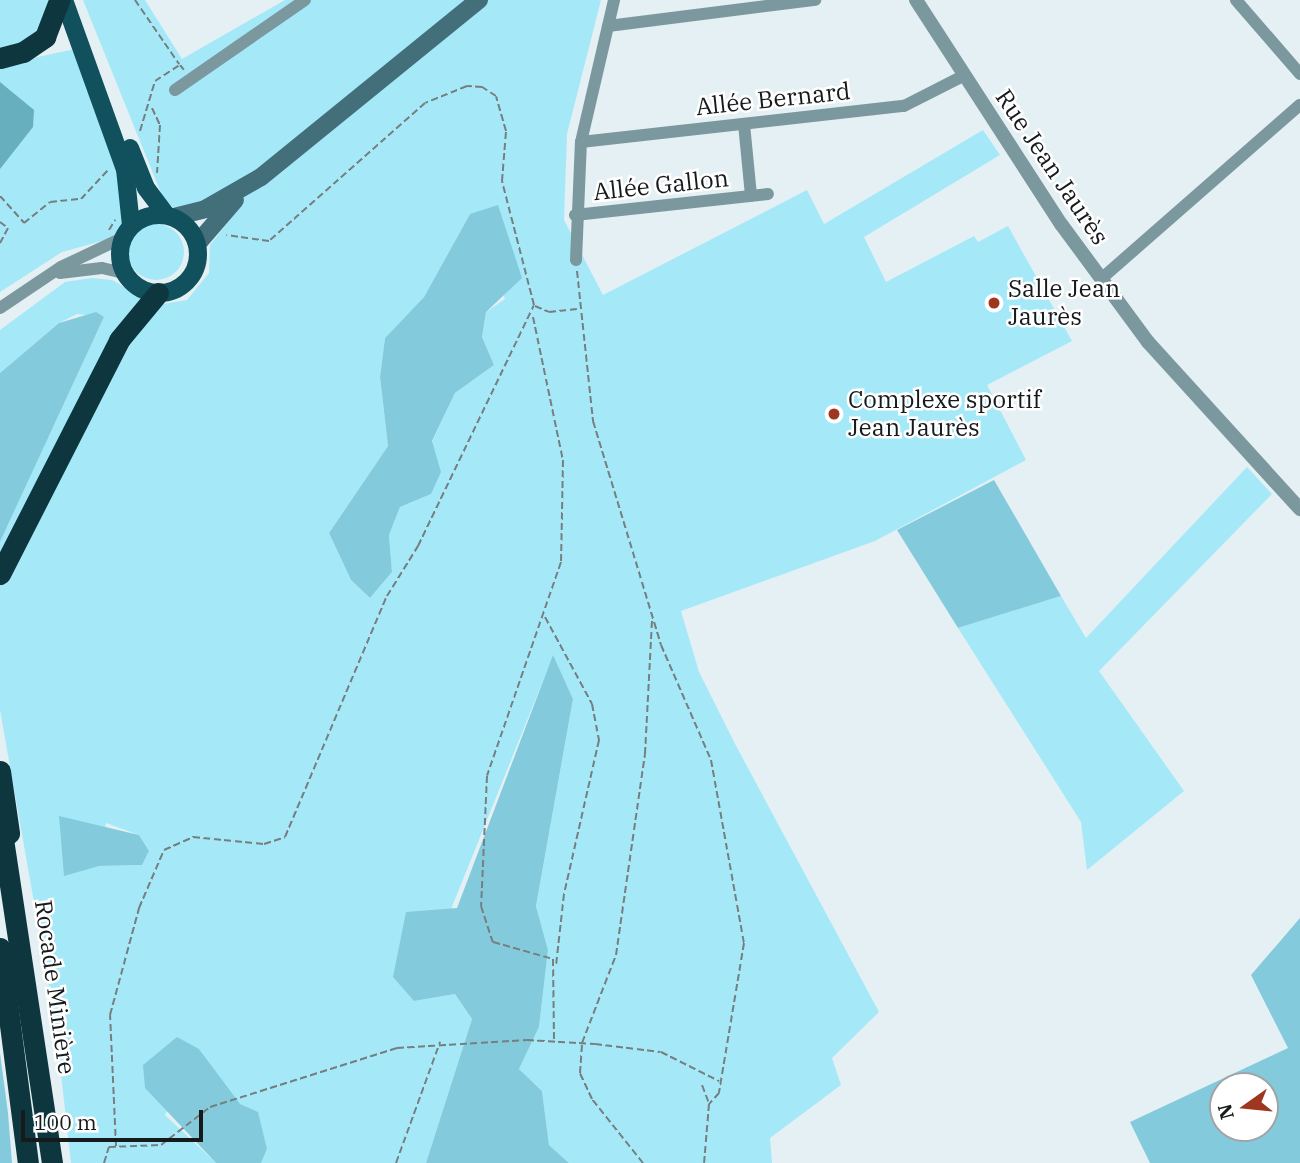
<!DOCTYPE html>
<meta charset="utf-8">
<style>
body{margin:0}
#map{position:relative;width:1300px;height:1163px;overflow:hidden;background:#e4f0f3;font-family:"IBM Plex Serif",serif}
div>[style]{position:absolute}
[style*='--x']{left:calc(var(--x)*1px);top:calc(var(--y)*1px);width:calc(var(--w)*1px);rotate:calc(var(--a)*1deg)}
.green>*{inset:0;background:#a5e9f9}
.round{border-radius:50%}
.forest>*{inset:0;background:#83cbdc}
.water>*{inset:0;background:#67aebf}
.path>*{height:2px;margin-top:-1px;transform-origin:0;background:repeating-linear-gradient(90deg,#767e7f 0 7px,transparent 0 10.5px)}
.minor>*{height:12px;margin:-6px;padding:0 6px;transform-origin:6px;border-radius:6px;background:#7b989f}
.tertiary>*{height:14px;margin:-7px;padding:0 7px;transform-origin:7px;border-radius:7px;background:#7b989f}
.secondary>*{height:18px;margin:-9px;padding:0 9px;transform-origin:9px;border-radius:9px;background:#426f79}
.primary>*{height:18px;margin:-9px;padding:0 9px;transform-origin:9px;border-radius:9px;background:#11515e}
.primary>.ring{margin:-9px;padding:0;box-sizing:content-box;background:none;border:18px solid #11515e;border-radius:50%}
.motorway>*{height:21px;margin:-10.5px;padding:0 10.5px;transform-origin:10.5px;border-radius:10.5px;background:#0e363e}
.dots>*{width:19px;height:19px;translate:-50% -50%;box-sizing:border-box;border:4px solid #fff;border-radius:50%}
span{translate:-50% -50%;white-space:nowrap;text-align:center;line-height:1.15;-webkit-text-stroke:5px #fff;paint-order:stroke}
.street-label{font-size:24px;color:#161a1b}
.poi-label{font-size:24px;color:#161a1b}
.left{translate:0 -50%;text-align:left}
.north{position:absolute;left:1209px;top:1072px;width:70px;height:70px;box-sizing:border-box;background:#fff;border:2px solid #a2a3a4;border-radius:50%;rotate:255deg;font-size:19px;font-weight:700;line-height:28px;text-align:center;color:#161a1b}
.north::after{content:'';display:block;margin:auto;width:24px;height:32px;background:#9f361f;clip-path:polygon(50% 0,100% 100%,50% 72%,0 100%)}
.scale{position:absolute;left:21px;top:1110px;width:182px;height:32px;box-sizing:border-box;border:4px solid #161a1b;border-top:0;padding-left:9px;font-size:21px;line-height:24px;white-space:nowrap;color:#161a1b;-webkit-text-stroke:5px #fff;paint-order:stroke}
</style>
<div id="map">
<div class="green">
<div style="clip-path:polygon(0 0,48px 0,47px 16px,30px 40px,0 49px)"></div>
<div style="clip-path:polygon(evenodd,83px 0,145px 0,182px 59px,285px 0,601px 0,567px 134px,564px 220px,603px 295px,807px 190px,824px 224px,983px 130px,1000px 155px,864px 237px,886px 282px,974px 236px,978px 242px,1008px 226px,1072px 341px,987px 385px,1026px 460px,875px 541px,681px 611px,699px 672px,734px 742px,879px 1012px,832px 1058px,841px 1085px,770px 1138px,772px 1163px,569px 1163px,549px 1145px,542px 1091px,519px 1069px,539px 1027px,548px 950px,536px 906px,573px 699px,553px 656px,414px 1001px,455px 994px,472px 1019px,426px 1163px,261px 1163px,267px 1149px,199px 1049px,165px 1115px,216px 1163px,71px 1163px,55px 1021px,0 710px,0 542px,104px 317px,77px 314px,59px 323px,0 373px,0 330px,65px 282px,91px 278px,112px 280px,156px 305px,187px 300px,209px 273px,210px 245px,228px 222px,206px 200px,179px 210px,165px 203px,83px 0,470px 214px,505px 299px,486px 312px,482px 337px,494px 365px,455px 393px,432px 442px,431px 494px,400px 507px,389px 535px,392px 572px,370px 598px,351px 580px,329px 533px,388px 446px,380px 377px,385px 338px,424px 297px,470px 214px,83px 0,106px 823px,139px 835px,149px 851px,142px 865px,99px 866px,106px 823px)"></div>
<div style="clip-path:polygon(75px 49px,121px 181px,122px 228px,113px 238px,62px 252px,0 292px,0 65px)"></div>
<div class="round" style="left:128px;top:224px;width:56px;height:56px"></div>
<div style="clip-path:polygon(1247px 467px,1272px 494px,1099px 671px,1184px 791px,1087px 870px,1081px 822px,958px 628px,1061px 596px,1086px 638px)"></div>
</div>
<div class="forest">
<div style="clip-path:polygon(498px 205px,522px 278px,486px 312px,482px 337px,494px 365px,455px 393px,432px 441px,441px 472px,431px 494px,400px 507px,389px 535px,392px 572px,370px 598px,351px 580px,329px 533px,388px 446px,380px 377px,385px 338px,424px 297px,470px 214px)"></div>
<div style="clip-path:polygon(96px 312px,104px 317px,0 542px,0 373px,59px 323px)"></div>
<div style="clip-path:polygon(994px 480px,1061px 596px,958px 628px,897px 530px)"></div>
<div style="clip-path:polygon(553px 655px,573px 699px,536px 906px,548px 950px,539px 1027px,519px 1069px,542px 1091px,549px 1145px,569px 1163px,426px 1163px,472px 1019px,455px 994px,414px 1001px,393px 977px,406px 912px,457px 908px)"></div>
<div style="clip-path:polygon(59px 816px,139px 835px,149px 851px,142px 865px,99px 866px,64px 876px)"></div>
<div style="clip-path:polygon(evenodd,1300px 918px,1300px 1163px,1150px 1163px,1130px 1122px,1288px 1048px,1251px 975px,1300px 918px,1223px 1086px,1265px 1086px,1265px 1128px,1223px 1128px,1223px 1086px)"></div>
<div style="clip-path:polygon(177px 1037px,199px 1049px,240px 1104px,258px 1112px,267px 1149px,261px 1163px,216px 1163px,145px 1088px,143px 1065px)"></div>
<div style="clip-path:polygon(0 1053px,8px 1113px,12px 1163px,0 1163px)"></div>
</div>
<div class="water">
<div style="clip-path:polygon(0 82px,34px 110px,33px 127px,0 169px)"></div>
</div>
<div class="path">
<div style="--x:135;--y:0;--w:78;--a:55.5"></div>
<div style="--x:152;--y:108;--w:19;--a:65"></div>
<div style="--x:160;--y:125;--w:48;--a:93.6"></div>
<div style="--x:140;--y:131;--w:52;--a:-73.3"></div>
<div style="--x:155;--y:81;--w:30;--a:-33"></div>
<div style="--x:180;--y:65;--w:6;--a:51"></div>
<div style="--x:0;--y:196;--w:36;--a:48"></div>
<div style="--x:24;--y:223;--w:33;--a:-39"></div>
<div style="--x:50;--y:202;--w:31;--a:-6"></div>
<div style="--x:81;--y:199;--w:41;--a:-47"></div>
<div style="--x:0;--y:222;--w:10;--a:37"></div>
<div style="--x:8;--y:228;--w:17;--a:118"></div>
<div style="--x:109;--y:230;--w:12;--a:-59"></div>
<div style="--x:577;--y:271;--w:151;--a:83.9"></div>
<div style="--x:593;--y:421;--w:234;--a:73.1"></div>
<div style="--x:661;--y:645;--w:125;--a:66.5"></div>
<div style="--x:711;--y:760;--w:186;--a:79.8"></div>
<div style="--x:744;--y:943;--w:152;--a:99.5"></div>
<div style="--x:719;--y:1093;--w:15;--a:132"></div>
<div style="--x:709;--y:1104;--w:59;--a:94.8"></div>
<div style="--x:535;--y:306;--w:15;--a:23"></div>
<div style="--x:549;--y:312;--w:28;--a:-6"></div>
<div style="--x:533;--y:317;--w:146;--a:78.2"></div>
<div style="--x:563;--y:460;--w:102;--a:91.1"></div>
<div style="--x:561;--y:562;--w:226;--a:109.1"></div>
<div style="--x:487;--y:776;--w:130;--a:92.6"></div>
<div style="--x:481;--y:906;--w:38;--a:72"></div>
<div style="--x:493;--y:942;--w:62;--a:15.8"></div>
<div style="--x:553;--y:959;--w:82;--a:89.3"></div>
<div style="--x:545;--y:617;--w:99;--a:61.6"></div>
<div style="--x:592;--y:704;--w:37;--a:79"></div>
<div style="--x:599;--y:740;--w:158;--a:102.8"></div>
<div style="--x:564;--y:894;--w:71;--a:96.4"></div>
<div style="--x:702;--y:1085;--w:19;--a:69"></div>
<div style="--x:116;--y:1146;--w:131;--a:-92.6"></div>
<div style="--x:110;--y:1015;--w:111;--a:-74.8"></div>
<div style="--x:139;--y:908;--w:63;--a:-66.7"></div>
<div style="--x:164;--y:850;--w:32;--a:-24"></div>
<div style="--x:193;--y:837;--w:71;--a:5.6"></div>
<div style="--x:264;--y:844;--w:22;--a:-18"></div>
<div style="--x:285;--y:837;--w:262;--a:-67.1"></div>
<div style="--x:387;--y:596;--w:59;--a:-58.2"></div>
<div style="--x:418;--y:546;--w:267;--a:-64.3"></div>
<div style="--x:534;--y:305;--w:128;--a:-104.5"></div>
<div style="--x:502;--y:181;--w:50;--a:-85.4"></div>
<div style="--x:506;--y:131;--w:36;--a:-106"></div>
<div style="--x:496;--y:96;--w:17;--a:-147"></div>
<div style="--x:482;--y:87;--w:15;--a:-176"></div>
<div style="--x:467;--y:86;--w:45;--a:158"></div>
<div style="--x:425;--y:103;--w:208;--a:138.5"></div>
<div style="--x:269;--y:241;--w:43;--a:-172.1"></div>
<div style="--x:104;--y:1163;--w:17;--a:-73"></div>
<div style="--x:109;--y:1147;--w:52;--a:-2.2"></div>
<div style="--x:161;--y:1145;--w:62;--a:-37.8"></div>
<div style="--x:210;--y:1107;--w:196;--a:-17.5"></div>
<div style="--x:397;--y:1048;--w:130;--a:-3.5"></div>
<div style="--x:527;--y:1040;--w:68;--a:3.4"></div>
<div style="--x:595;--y:1044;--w:66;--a:6.9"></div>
<div style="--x:661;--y:1052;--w:65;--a:26.6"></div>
<div style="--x:396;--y:1163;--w:129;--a:-70"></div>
<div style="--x:643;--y:1163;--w:82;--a:-128.6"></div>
<div style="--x:592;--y:1099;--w:29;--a:-115"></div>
<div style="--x:580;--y:1073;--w:30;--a:-86"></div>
<div style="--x:582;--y:1043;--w:94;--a:-68.9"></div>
<div style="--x:616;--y:955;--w:203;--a:-81.8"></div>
<div style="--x:645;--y:754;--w:135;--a:-87"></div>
</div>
<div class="minor">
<div style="--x:1236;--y:0;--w:98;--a:49.1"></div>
<div style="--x:608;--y:26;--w:209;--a:-7.2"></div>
<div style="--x:175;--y:90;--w:158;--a:-34.7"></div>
<div style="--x:744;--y:124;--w:72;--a:84.4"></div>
<div style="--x:581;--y:142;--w:325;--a:-6.4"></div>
<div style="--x:904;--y:106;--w:66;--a:-27"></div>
<div style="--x:575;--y:215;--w:194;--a:-6.2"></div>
<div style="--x:576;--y:260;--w:118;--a:-87.6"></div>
<div style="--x:581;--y:142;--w:146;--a:-76.9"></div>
<div style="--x:60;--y:273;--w:42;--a:-6.8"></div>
<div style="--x:102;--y:268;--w:23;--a:13"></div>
<div style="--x:1101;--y:279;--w:264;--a:-41.2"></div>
<div style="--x:0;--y:308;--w:73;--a:-33.9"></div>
<div style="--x:61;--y:267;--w:68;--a:-25.4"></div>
</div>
<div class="tertiary">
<div style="--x:916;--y:0;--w:267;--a:57.1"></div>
<div style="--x:1061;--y:224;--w:147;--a:53.6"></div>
<div style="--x:1148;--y:342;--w:226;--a:47.7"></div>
</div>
<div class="secondary">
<div style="--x:174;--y:217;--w:32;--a:-14"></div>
<div style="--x:205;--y:209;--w:64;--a:-29.7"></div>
<div style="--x:261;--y:177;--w:281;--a:-39.1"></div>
<div style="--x:197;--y:244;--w:58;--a:-49.2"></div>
</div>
<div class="primary">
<div style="--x:64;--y:0;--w:180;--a:70.2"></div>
<div style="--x:125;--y:169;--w:56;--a:83.9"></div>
<div style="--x:130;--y:148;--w:43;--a:68.2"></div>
<div style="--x:146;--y:188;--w:34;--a:53"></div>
<div class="ring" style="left:120px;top:215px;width:60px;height:60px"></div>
</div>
<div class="motorway">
<div style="--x:0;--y:58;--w:24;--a:-15"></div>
<div style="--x:23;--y:52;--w:27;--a:-34"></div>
<div style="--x:45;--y:37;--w:40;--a:-69"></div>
<div style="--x:0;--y:574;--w:263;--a:-63"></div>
<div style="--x:119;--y:340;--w:61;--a:-50.3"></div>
<div style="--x:0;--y:771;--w:63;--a:81.7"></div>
<div style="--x:0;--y:819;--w:348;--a:81.4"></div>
<div style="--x:0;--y:948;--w:217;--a:82.6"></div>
</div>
<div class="dots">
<div style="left:994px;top:303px;background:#9f361f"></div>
<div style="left:834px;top:414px;background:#9f361f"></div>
</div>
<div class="street-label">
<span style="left:773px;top:99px;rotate:-6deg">Allée Bernard</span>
<span style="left:1052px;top:167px;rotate:56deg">Rue Jean Jaurès</span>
<span style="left:661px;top:185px;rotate:-6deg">Allée Gallon</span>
<span style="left:55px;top:987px;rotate:82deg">Rocade Minière</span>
</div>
<div class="poi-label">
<span class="left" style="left:1008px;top:303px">Salle Jean<br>Jaurès</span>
<span class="left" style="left:848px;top:414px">Complexe sportif<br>Jean Jaurès</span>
</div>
<div class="north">N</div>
<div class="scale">100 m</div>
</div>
